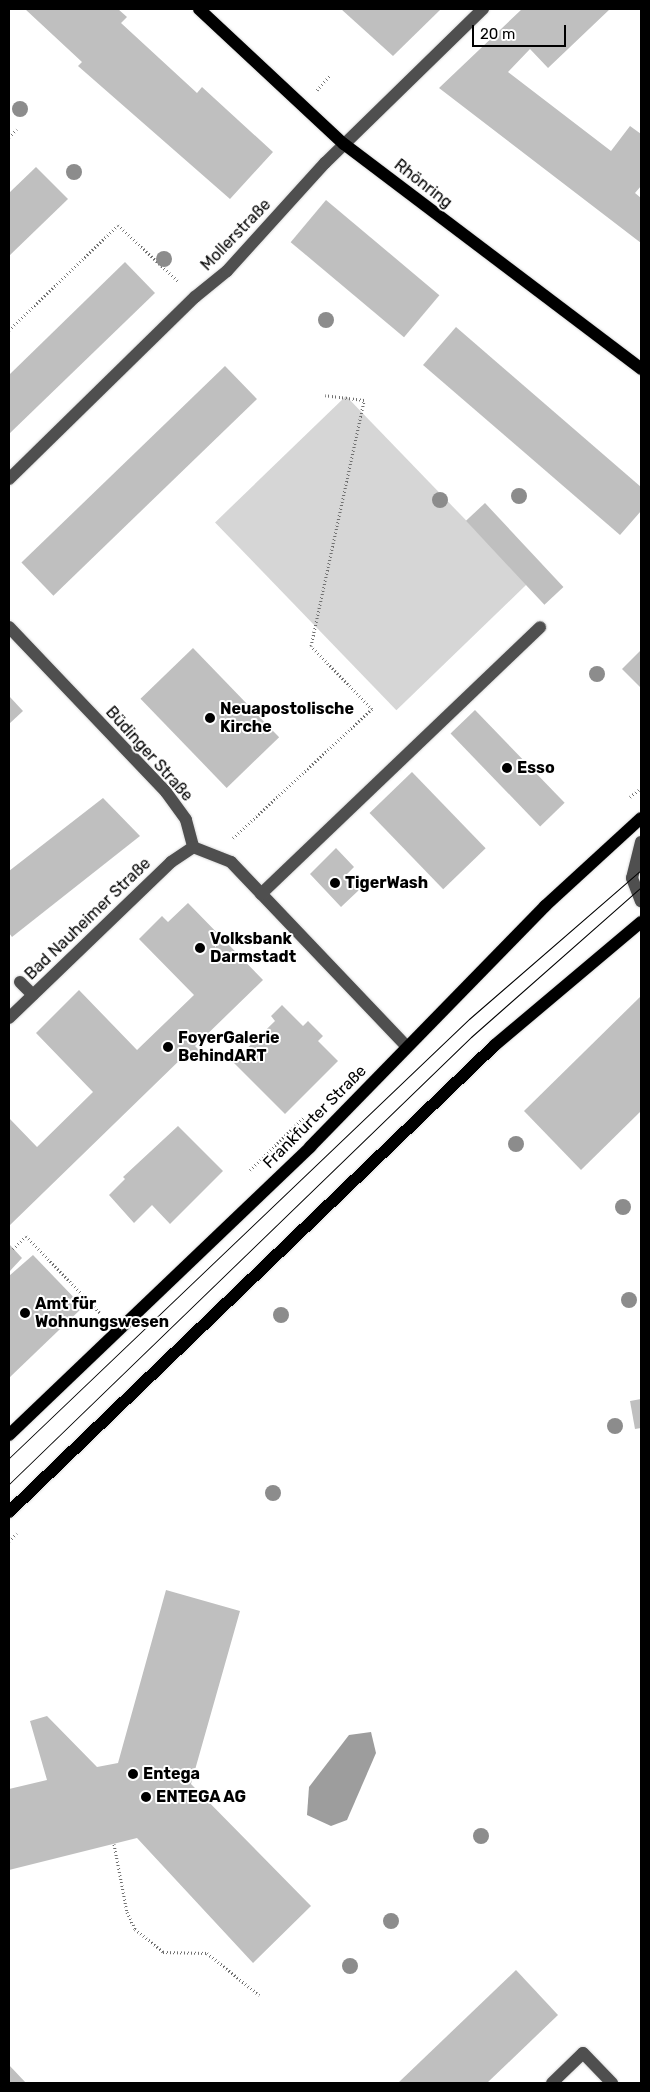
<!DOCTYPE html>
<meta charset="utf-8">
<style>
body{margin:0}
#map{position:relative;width:650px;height:2092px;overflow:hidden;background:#fff;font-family:Rubik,sans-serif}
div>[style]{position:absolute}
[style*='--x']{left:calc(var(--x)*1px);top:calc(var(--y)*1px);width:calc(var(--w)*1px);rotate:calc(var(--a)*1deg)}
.green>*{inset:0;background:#d6d6d6;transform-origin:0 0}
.water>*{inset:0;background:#9d9d9d}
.building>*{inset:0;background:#bfbfbf;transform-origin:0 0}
.path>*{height:3px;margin-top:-1.5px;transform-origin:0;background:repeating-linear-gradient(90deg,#717171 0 1px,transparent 0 3.5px)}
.roads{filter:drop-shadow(0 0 1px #dbdbdb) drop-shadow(0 0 1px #dbdbdb)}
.minor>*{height:12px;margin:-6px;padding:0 6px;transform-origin:6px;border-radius:6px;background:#4f4f4f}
.major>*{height:12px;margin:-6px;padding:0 6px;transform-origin:6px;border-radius:6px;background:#000}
.tram>*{height:1px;margin:-0.5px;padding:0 0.5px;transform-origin:0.5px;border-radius:0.5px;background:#000}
.trees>*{width:16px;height:16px;margin:-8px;border-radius:50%;background:#8c8c8c}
.dots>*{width:14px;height:14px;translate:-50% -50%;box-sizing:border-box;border:2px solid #fff;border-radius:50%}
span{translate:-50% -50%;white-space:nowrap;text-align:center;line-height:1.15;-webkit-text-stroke:4px #fff;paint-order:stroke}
.street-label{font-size:16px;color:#000}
.poi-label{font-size:16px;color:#000;font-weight:700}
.left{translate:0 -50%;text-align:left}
.frame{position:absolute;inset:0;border:10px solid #000;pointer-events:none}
.scale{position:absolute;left:472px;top:25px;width:94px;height:22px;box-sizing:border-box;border:2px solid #000;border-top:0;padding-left:6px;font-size:15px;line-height:18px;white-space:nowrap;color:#000;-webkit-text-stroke:4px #fff;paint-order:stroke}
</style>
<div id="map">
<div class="green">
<div style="left:346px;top:396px;width:261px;height:182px;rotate:46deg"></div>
</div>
<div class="water">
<div style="clip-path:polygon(371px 1732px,376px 1753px,347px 1820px,331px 1826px,307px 1815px,309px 1787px,349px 1735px)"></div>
</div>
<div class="building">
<div style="clip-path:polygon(25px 9px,118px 9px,127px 17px,121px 23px,197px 93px,202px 87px,273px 152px,230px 199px,78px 66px,82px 62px)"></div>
<div style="clip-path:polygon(341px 9px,441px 9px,393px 56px)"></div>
<div style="clip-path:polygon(522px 9px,610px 9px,548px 68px,530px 49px,508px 72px,611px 151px,630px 126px,641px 134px,641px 186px,635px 193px,641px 198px,641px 243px,439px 88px)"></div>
<div style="clip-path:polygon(36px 167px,68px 199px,9px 256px,9px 193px)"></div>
<div style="left:326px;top:200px;width:148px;height:55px;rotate:40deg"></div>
<div style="clip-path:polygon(125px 262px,155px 293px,9px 434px,9px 375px)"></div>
<div style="clip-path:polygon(456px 327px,641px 487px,641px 511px,620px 535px,423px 365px)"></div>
<div style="left:225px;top:366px;width:46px;height:283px;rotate:46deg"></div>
<div style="left:485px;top:503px;width:115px;height:26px;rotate:47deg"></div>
<div style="left:193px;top:648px;width:124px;height:73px;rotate:46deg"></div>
<div style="clip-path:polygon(641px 650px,641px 688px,622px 669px)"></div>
<div style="clip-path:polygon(9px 696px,23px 711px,9px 724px)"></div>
<div style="left:475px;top:710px;width:129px;height:34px;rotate:46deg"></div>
<div style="left:412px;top:772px;width:106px;height:59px;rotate:46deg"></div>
<div style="clip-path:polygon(103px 798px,140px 836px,12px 937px,9px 933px,9px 871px)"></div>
<div style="clip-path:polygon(336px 848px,354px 867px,345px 876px,359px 890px,341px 907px,310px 874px)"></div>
<div style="clip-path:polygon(188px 903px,263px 980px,195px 1046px,202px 1053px,192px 1062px,185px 1055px,9px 1226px,9px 1118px,37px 1147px,93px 1092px,36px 1033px,79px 990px,137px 1050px,194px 995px,139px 939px,162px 916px,168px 922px)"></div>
<div style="clip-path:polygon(641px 996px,641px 1111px,581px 1170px,524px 1111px)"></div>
<div style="clip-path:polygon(282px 1005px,303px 1026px,308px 1021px,323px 1036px,318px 1041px,338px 1061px,285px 1114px,233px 1062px,275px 1021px,271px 1016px)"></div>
<div style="clip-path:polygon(178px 1126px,223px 1171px,170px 1224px,152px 1205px,134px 1223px,109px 1195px,125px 1179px,123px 1177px)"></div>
<div style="clip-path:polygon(9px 1244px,22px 1258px,9px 1272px)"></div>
<div style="clip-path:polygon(33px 1255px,83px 1307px,9px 1378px,9px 1276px)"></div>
<div style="clip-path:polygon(641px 1399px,641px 1428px,635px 1429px,630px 1401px)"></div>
<div style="clip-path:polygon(166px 1590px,240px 1611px,191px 1784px,311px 1906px,253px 1963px,137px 1838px,9px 1870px,9px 1789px,47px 1780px,30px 1721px,47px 1716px,97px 1767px,118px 1763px)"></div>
<div style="clip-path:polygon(516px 1970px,558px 2015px,487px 2083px,398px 2083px)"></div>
<div style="clip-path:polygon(9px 2065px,26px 2083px,9px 2083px)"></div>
</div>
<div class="path">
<div style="--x:317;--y:90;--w:20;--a:-49"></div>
<div style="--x:9;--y:137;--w:11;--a:-45"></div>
<div style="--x:9;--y:330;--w:151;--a:-43.9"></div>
<div style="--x:118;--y:225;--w:83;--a:43.1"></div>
<div style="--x:630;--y:797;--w:14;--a:-39"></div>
<div style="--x:233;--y:838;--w:190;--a:-42.9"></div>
<div style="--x:372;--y:709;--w:88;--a:-134.1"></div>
<div style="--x:311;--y:646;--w:252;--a:-77.8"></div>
<div style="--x:364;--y:400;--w:39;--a:-173"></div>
<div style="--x:250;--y:1170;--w:76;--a:-44.5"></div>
<div style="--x:13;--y:1249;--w:18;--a:-45"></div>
<div style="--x:26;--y:1236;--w:108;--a:46.1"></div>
<div style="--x:9;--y:1541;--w:11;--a:-45"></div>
<div style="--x:114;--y:1844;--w:69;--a:79.2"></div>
<div style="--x:127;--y:1912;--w:19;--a:65"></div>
<div style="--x:135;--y:1929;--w:36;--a:39"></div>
<div style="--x:163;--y:1952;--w:44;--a:1.3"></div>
<div style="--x:207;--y:1953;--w:67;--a:38.9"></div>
</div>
<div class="roads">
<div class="minor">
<div style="--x:9;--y:479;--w:260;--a:-44.4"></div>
<div style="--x:195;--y:297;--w:41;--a:-39.1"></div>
<div style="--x:227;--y:271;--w:146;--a:-47.8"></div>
<div style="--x:325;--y:163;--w:221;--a:-44.3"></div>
<div style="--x:9;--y:627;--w:228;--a:46.4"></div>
<div style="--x:166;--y:792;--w:34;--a:54"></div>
<div style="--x:186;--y:820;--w:28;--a:75"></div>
<div style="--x:193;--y:847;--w:41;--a:21.5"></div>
<div style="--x:231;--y:862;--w:255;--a:46.4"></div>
<div style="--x:641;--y:842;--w:37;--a:104"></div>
<div style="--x:632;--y:878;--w:25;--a:69"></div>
<div style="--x:261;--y:894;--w:386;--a:-43.7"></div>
<div style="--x:20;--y:982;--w:18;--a:45"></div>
<div style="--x:9;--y:1018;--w:225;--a:-43.9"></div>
<div style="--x:171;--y:862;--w:27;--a:-34"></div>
<div style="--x:552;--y:2083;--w:43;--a:-44.1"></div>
<div style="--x:583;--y:2053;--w:42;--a:46"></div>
</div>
<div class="major">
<div style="--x:199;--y:9;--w:198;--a:43"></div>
<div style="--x:344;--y:144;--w:373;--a:37.1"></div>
<div style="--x:9;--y:1435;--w:417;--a:-43.7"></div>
<div style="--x:310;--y:1147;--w:337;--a:-45.7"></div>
<div style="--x:545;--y:906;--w:130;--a:-42.5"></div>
<div style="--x:9;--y:1512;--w:674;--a:-43.86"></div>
<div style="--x:495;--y:1045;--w:191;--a:-40.1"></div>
</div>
</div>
<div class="tram">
<div style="--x:9;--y:1458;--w:636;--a:-43.66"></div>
<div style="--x:469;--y:1019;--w:228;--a:-40.9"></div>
<div style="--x:9;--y:1484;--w:643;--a:-44.05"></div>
<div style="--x:471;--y:1037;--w:227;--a:-41.4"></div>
</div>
<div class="trees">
<div style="left:20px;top:109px"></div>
<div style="left:74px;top:172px"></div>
<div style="left:164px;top:259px"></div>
<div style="left:326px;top:320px"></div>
<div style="left:519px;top:496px"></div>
<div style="left:440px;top:500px"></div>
<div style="left:597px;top:674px"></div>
<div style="left:516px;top:1144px"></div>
<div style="left:623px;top:1207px"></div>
<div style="left:629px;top:1300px"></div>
<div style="left:281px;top:1315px"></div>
<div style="left:615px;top:1426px"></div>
<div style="left:273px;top:1493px"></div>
<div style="left:481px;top:1836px"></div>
<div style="left:391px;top:1921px"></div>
<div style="left:350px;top:1966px"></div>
</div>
<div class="dots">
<div style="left:210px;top:718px;background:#000"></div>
<div style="left:507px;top:768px;background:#000"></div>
<div style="left:335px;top:883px;background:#000"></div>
<div style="left:200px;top:948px;background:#000"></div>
<div style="left:168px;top:1047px;background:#000"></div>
<div style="left:25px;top:1313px;background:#000"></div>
<div style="left:133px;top:1774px;background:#000"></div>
<div style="left:146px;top:1797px;background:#000"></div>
</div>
<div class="street-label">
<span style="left:423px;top:184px;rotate:38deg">Rhönring</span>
<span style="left:236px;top:235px;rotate:-46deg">Mollerstraße</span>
<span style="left:149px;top:754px;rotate:48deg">Büdinger Straße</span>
<span style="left:88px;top:919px;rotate:-44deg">Bad Nauheimer Straße</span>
<span style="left:315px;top:1117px;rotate:-45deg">Frankfurter Straße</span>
</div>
<div class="poi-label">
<span class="left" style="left:220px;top:718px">Neuapostolische<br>Kirche</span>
<span class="left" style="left:517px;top:768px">Esso</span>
<span class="left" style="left:345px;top:883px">TigerWash</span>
<span class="left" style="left:210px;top:948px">Volksbank<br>Darmstadt</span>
<span class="left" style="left:178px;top:1047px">FoyerGalerie<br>BehindART</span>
<span class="left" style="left:35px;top:1313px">Amt für<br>Wohnungswesen</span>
<span class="left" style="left:143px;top:1774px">Entega</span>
<span class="left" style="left:156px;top:1797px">ENTEGA AG</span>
</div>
<div class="frame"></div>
<div class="scale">20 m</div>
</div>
